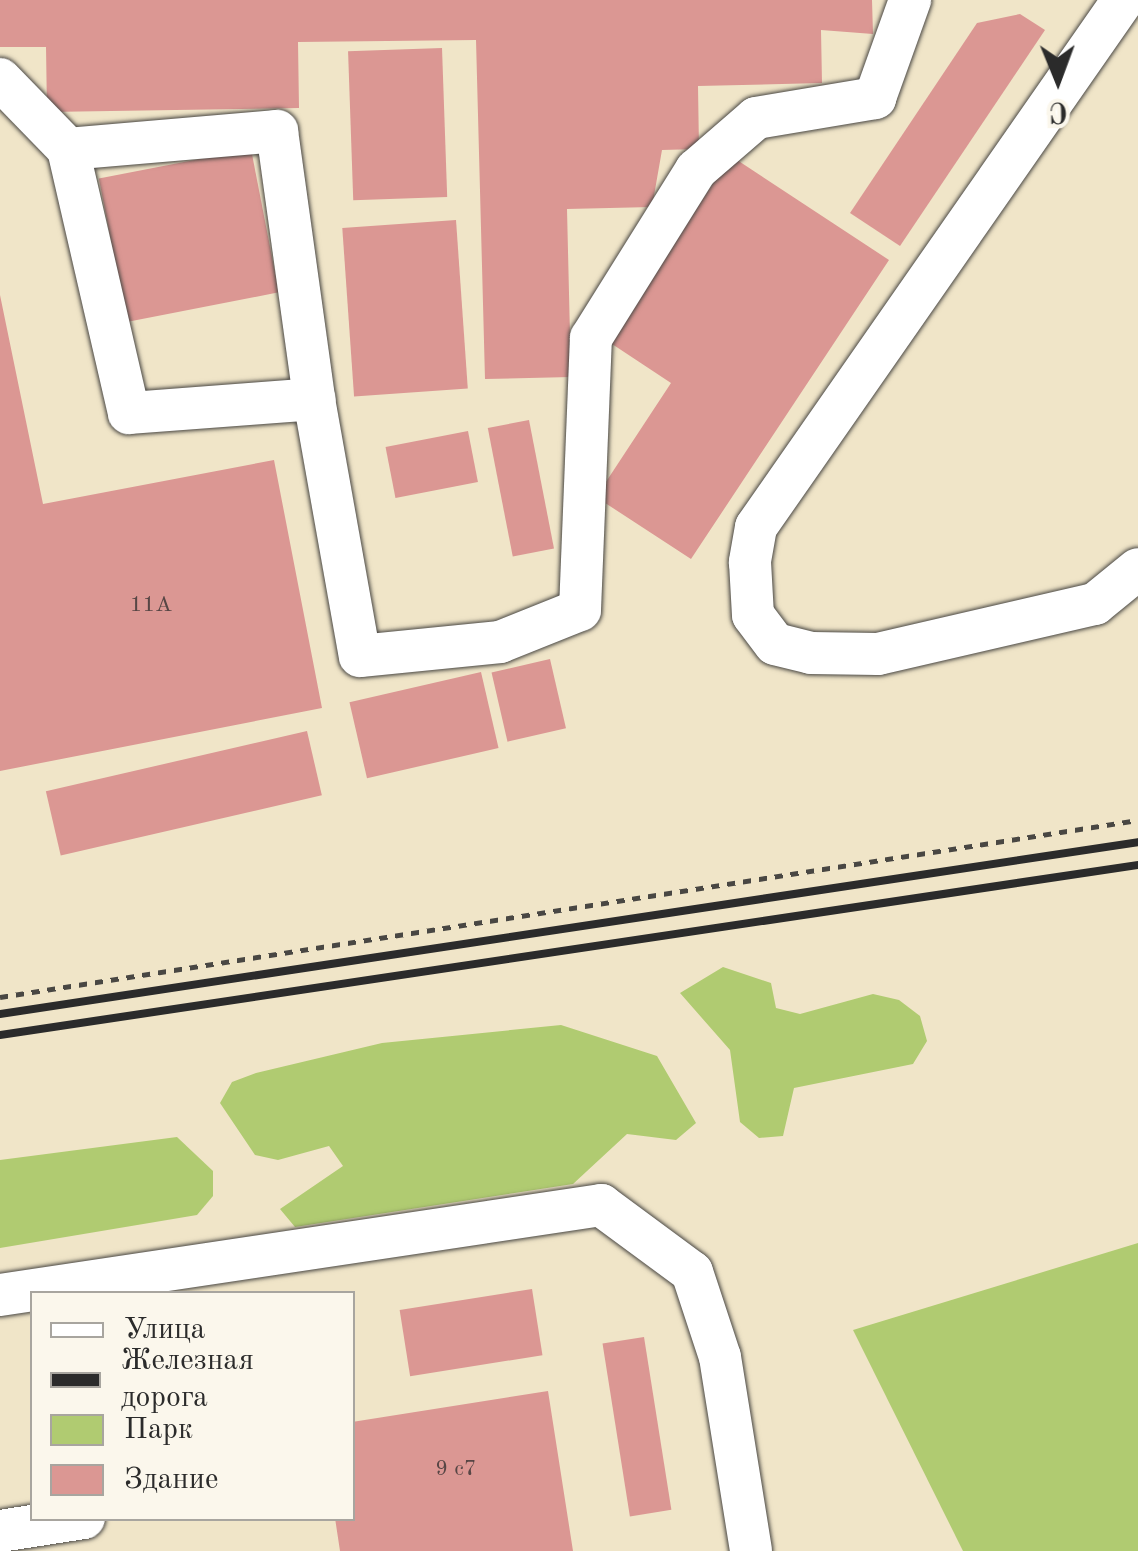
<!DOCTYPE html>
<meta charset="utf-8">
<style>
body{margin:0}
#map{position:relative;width:1138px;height:1551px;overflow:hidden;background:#f0e5c8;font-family:"Old Standard TT",serif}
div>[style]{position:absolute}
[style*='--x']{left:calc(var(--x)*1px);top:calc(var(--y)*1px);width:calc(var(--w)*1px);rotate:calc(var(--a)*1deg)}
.green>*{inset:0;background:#b0cb71}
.building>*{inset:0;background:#db9793;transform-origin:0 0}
.path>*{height:5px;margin-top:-2.5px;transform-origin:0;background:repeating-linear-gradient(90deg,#494743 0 8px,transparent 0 16px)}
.roads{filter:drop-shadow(0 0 2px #494743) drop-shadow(0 0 2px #494743)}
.minor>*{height:42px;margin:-21px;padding:0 21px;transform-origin:21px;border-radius:21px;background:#fff}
.rail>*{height:8px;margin:-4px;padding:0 4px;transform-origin:4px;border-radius:4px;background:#2b2b2b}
span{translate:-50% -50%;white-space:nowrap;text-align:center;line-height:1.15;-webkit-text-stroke:9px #fbf7ec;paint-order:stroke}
.number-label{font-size:22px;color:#574645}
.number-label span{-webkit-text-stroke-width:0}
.legend{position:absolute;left:30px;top:1291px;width:325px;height:230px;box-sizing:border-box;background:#fbf7ec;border:2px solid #a8a59f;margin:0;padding:12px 18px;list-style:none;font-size:30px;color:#2b2b2b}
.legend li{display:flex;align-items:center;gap:20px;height:50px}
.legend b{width:50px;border:2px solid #a8a59f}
.north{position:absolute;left:1008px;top:30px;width:100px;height:100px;-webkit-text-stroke:8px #fbf7ec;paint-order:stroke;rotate:179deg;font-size:28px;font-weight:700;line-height:40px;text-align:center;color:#2b2b2b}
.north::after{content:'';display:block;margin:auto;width:35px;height:45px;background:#2b2b2b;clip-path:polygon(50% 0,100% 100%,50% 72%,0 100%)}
</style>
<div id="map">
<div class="green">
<div style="clip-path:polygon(723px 967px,771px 983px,776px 1008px,800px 1014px,873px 994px,899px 1000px,920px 1016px,927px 1041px,913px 1064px,794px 1088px,783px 1136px,759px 1138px,740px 1122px,730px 1050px,680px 993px)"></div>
<div style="clip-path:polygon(561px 1025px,657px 1056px,696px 1123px,676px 1140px,627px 1134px,573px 1184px,295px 1227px,280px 1209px,343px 1166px,329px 1146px,278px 1160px,255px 1155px,220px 1103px,232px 1082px,256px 1073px,382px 1043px)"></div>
<div style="clip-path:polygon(177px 1137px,213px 1171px,213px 1196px,197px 1215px,0 1248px,0 1160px)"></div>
<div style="clip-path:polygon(1138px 1243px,1138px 1551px,963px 1551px,853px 1330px)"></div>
</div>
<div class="building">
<div style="clip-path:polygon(0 0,872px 0,873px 34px,821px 30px,822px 83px,698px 86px,699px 149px,662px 150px,652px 207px,567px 209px,571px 377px,485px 379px,476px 40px,298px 42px,299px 108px,47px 112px,46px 47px,0 47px)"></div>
<div style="clip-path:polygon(1020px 14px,1045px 30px,900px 246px,850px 213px,977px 23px)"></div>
<div style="left:442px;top:48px;width:149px;height:94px;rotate:88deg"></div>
<div style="left:251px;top:149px;width:146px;height:155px;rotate:79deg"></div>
<div style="clip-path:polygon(731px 156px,889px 260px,691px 559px,596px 497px,671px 383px,609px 342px)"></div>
<div style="left:456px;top:220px;width:169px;height:114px;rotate:86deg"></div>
<div style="clip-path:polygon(0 295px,43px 504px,274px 460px,322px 708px,0 771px)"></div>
<div style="left:529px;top:420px;width:131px;height:42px;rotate:79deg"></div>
<div style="left:468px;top:431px;width:52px;height:84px;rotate:79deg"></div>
<div style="left:550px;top:659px;width:71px;height:60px;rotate:77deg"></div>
<div style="left:481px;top:672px;width:78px;height:135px;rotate:77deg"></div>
<div style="left:307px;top:731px;width:66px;height:268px;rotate:77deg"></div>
<div style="left:532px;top:1289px;width:67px;height:134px;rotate:81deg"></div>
<div style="left:644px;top:1337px;width:175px;height:42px;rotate:81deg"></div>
<div style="clip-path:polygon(548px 1391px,573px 1551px,340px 1551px,335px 1518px,352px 1518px,352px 1422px)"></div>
</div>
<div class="path">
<div style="--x:0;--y:997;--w:1152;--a:-8.84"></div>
</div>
<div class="roads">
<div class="minor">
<div style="--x:1123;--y:0;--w:642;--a:124.85"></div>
<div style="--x:756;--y:527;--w:36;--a:100"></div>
<div style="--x:750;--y:562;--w:53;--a:86.8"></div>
<div style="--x:753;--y:615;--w:36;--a:53"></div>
<div style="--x:775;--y:644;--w:37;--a:14"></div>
<div style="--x:811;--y:653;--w:67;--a:0.9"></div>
<div style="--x:878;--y:654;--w:223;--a:-13"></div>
<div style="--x:1095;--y:604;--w:55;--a:-39.1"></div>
<div style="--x:0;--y:79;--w:98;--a:45.8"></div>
<div style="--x:68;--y:149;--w:271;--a:77"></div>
<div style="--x:129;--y:413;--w:186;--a:-4.3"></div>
<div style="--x:314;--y:399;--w:261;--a:79.9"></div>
<div style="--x:360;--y:656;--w:141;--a:-5.7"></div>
<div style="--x:500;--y:642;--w:86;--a:-21.8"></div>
<div style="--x:580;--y:610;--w:272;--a:-87.7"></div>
<div style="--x:591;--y:338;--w:198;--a:-58"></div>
<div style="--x:696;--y:170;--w:79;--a:-40.9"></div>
<div style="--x:756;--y:118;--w:121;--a:-9.5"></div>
<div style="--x:875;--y:98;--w:104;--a:-70.3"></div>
<div style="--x:68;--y:149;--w:210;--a:-4.9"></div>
<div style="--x:277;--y:131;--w:271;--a:82.1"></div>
<div style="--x:0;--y:1295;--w:608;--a:-8.52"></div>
<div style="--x:601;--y:1205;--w:113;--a:36.4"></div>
<div style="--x:692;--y:1272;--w:89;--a:71.8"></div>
<div style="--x:720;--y:1357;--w:196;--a:80.9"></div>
<div style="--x:0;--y:1531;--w:85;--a:-8.8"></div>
</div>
</div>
<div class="rail">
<div style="--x:0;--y:1014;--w:1151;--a:-8.59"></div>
<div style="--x:0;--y:1035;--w:1151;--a:-8.5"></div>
</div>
<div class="number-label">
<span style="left:151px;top:606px">11А</span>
<span style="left:456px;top:1470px">9 с7</span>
</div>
<ul class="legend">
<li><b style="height:12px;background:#fff"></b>Улица</li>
<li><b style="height:12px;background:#2b2b2b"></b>Железная дорога</li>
<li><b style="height:28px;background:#b0cb71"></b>Парк</li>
<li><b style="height:28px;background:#db9793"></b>Здание</li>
</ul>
<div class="north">С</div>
</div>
